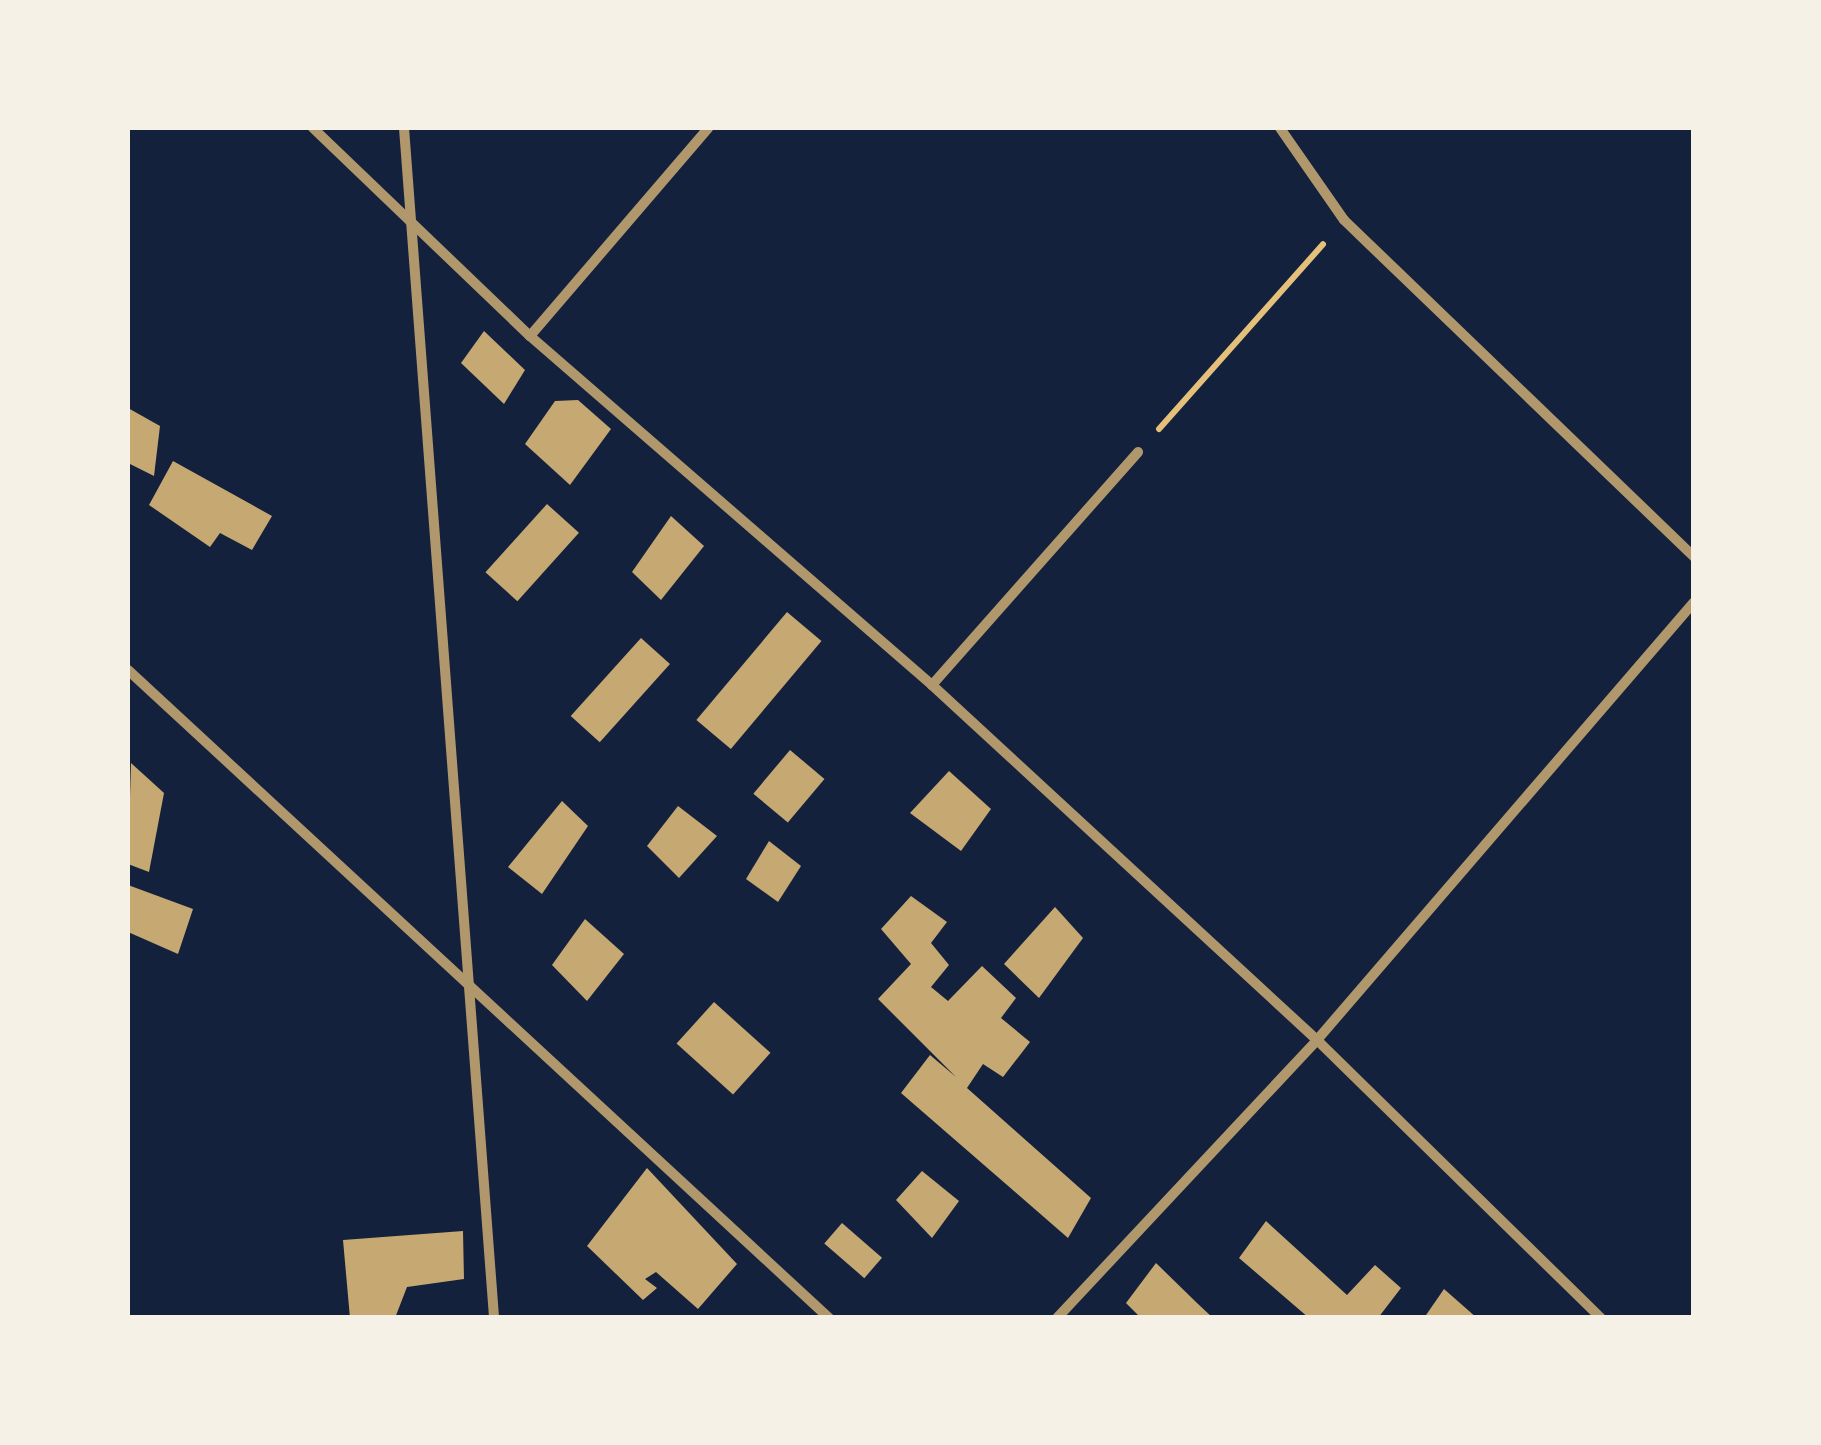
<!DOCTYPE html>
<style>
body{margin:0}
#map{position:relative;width:1821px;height:1445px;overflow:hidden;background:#14213d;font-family:Lato,sans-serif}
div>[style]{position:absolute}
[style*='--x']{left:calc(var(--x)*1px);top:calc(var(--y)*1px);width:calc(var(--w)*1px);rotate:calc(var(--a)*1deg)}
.building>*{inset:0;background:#c6a872;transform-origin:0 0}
.path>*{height:6px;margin:-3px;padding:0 3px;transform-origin:3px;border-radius:3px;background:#e5c07b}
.minor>*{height:10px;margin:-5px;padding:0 5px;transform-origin:5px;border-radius:5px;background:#b1986c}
span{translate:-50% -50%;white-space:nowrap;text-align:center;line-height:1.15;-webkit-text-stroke:9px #f6f1e7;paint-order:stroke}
.frame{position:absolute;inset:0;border:130px solid #f6f1e7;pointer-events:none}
</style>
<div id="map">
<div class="building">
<div style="clip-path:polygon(484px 331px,525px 370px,504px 404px,461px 363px)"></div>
<div style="clip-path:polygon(578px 400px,611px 429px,570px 485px,525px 444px,555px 401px)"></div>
<div style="clip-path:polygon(128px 408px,160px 426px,154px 476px,128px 463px)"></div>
<div style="clip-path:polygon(173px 461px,272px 516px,252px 550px,220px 533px,210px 547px,149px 505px)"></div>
<div style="left:547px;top:504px;width:43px;height:92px;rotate:42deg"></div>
<div style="clip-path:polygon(671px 516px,704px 546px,661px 600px,632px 572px)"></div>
<div style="left:787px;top:612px;width:45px;height:141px;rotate:40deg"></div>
<div style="left:641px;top:638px;width:39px;height:105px;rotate:42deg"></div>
<div style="left:790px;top:750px;width:45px;height:57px;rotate:40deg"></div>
<div style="clip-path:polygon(131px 763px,164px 793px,149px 872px,128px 864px)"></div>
<div style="clip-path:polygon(949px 771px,991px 809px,961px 851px,910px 813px)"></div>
<div style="clip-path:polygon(562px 801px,588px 826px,542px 894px,508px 867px)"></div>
<div style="clip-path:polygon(678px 806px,717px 836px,679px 878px,647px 846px)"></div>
<div style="clip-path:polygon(769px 841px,801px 866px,778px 902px,746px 879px)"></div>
<div style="clip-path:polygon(128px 885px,193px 909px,178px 954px,128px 932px)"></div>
<div style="clip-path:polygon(911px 896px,947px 922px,931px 943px,949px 965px,931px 987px,948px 1001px,982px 966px,1016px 998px,1001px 1018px,1030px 1042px,1003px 1077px,983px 1064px,967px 1088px,1091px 1198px,1068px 1238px,901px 1093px,930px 1055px,956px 1077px,878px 999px,911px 964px,881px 929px)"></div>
<div style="clip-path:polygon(1055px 907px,1083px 938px,1039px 998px,1004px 964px)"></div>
<div style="clip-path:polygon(585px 919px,624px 954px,587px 1001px,552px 965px)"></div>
<div style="left:714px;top:1002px;width:76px;height:56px;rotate:42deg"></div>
<div style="clip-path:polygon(647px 1168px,737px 1264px,698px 1309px,656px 1272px,645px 1279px,657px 1288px,643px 1300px,587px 1246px)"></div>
<div style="clip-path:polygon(922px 1171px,959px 1201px,932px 1238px,896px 1200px)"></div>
<div style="clip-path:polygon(1266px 1221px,1347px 1295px,1375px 1265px,1401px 1288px,1378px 1318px,1309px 1318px,1239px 1258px)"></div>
<div style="left:842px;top:1223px;width:53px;height:27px;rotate:41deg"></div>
<div style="clip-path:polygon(463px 1231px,464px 1279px,407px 1287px,395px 1318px,350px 1318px,343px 1240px)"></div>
<div style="clip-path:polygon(1156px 1263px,1197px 1303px,1213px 1318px,1141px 1318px,1126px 1303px)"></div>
<div style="clip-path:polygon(1444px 1289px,1477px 1318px,1424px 1318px)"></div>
</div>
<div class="path">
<div style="--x:1159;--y:429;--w:247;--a:-48.4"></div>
</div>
<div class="minor">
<div style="--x:313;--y:128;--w:301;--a:43.8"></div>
<div style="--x:530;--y:336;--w:532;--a:40.96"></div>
<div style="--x:932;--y:685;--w:524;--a:42.68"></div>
<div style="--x:1317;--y:1040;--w:397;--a:44.4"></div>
<div style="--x:404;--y:128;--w:1193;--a:85.67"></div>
<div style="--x:1280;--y:128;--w:112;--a:55.2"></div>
<div style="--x:1344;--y:220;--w:486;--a:43.9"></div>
<div style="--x:530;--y:336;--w:274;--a:-49.4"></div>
<div style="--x:128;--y:670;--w:955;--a:42.75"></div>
<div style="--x:932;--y:685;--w:311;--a:-48.5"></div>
<div style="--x:1057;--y:1318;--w:381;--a:-46.9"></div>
<div style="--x:1317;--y:1040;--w:578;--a:-49.28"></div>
</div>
<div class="frame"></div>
</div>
